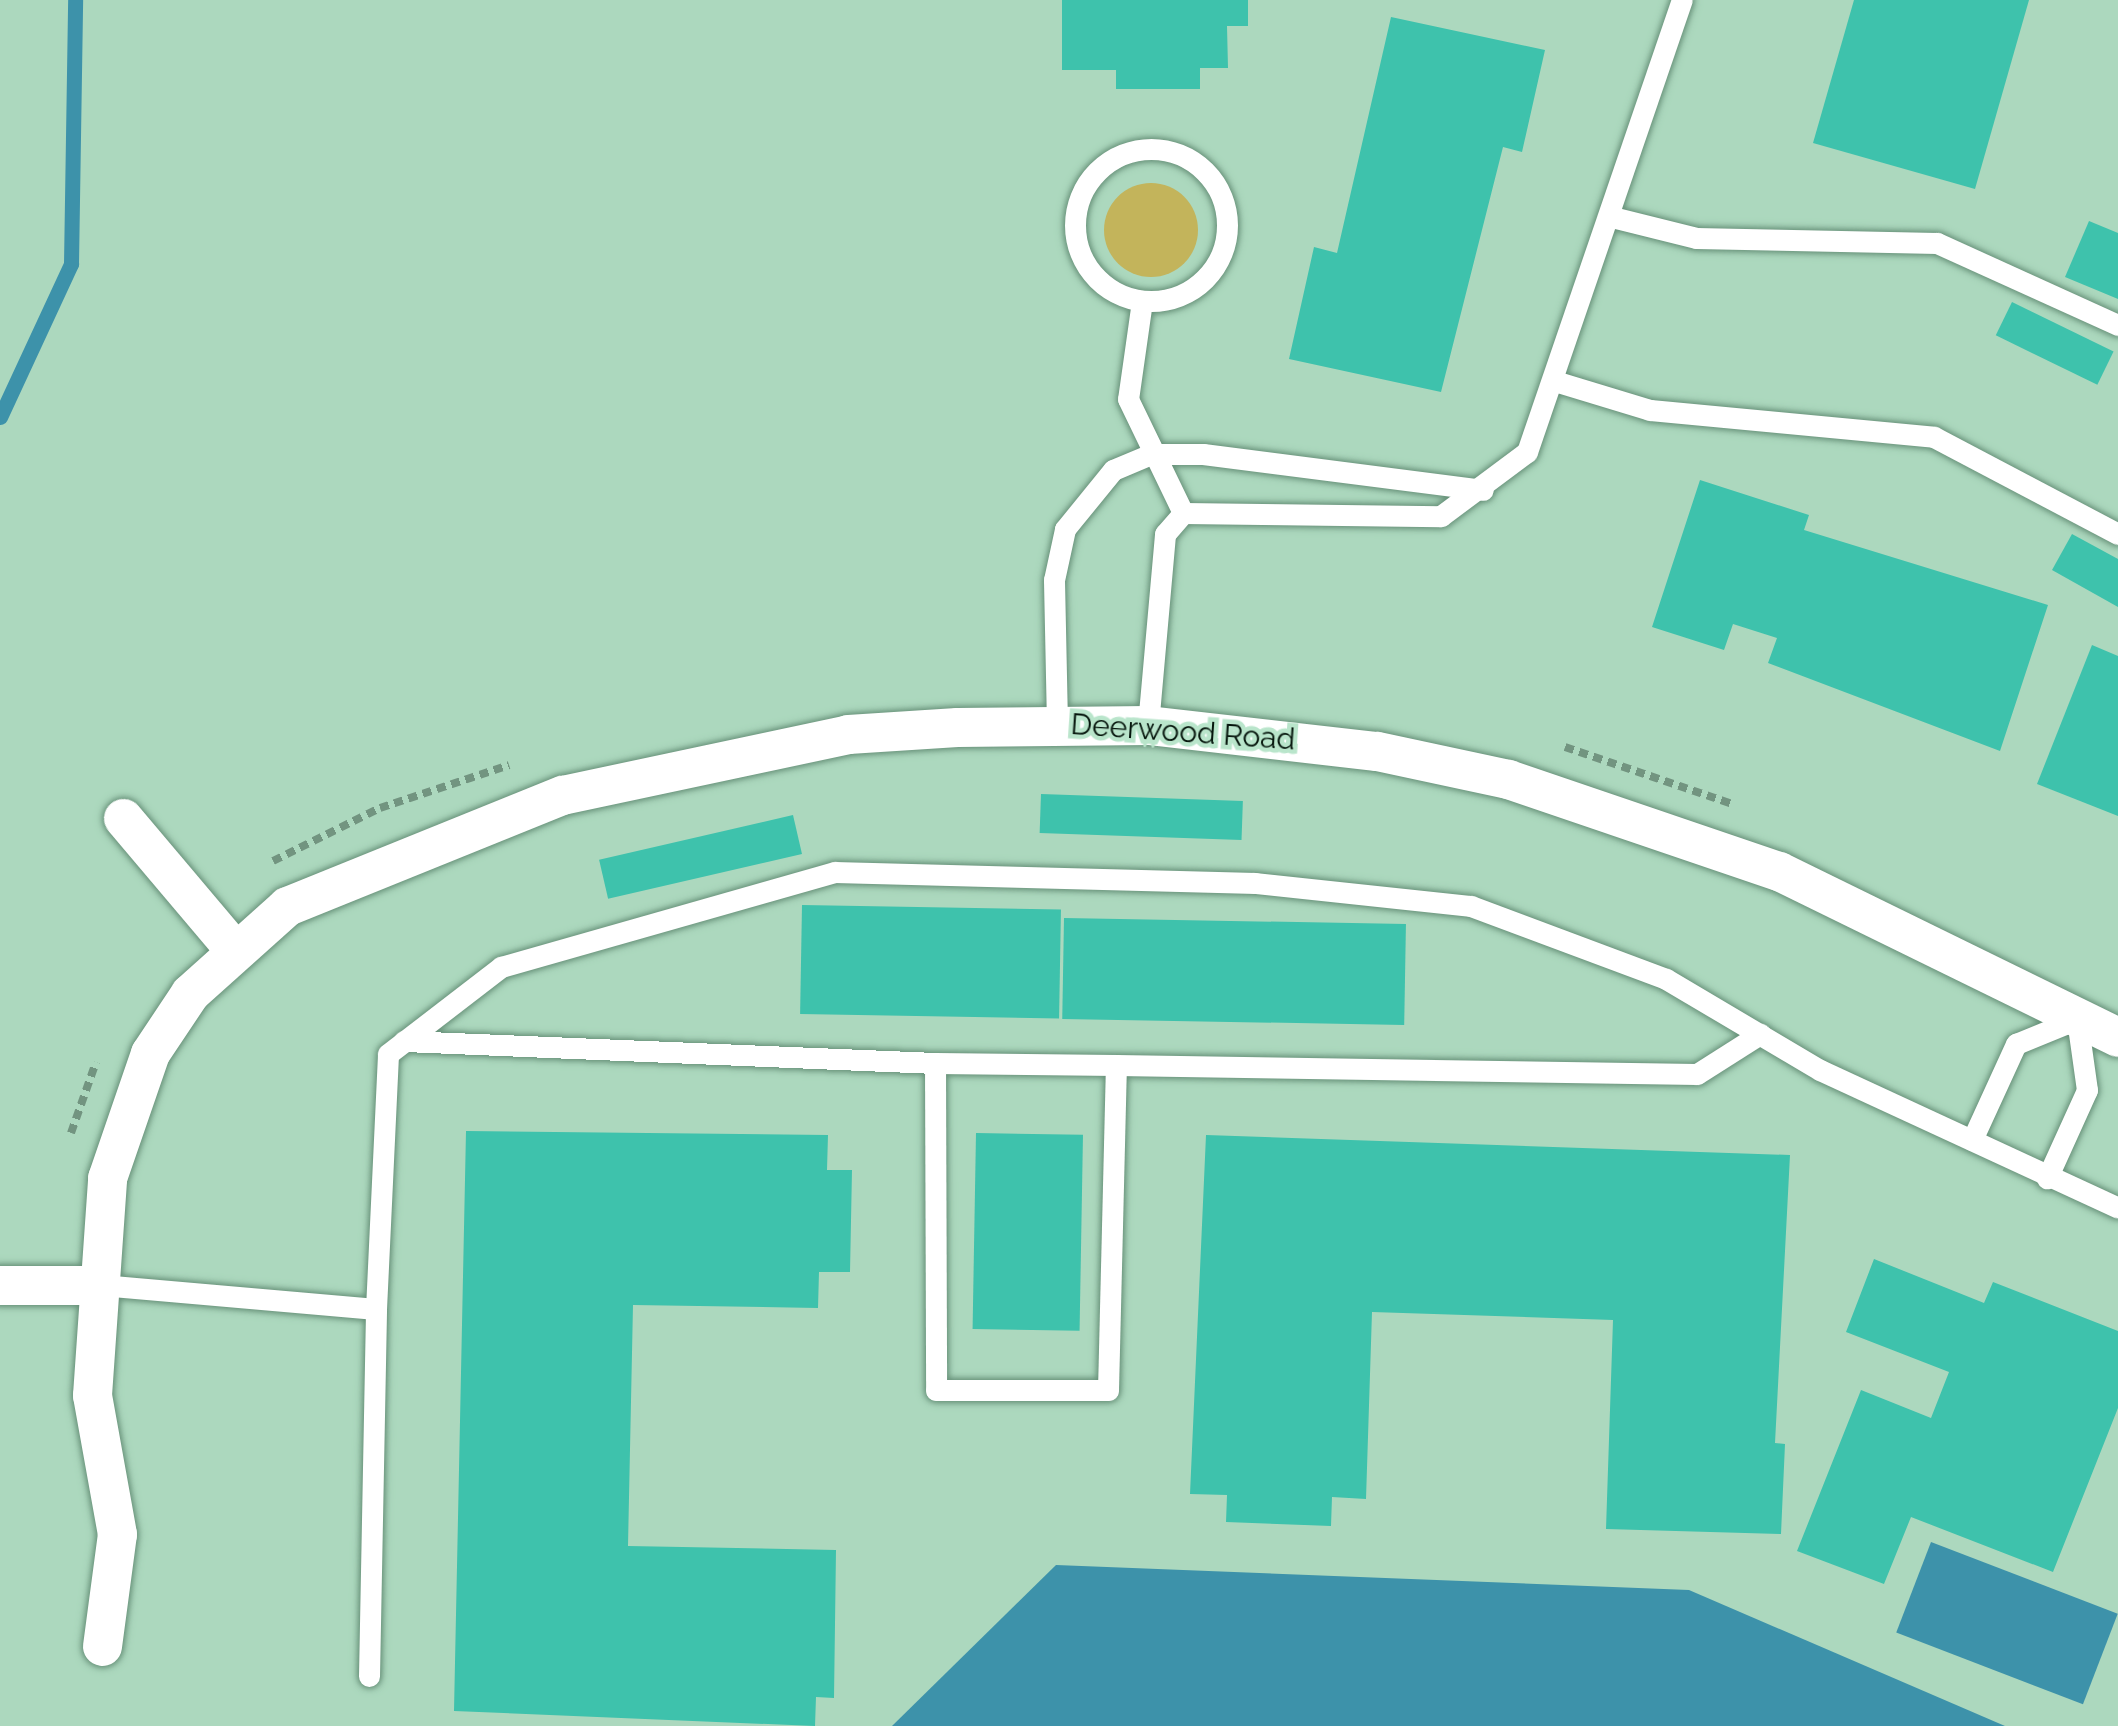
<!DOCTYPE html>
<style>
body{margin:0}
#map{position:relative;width:2118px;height:1726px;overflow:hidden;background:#acd8be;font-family:Raleway,sans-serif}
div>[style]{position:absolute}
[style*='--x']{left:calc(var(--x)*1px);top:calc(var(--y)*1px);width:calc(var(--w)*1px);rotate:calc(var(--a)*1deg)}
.green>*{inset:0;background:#c3b45b}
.round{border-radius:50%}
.water>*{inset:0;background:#3d92aa;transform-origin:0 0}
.stream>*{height:15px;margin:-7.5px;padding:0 7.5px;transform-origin:7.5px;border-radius:7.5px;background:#3d92aa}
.building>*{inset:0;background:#3ec2ac;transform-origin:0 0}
.path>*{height:8px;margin-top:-4px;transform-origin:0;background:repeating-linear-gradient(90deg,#729480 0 9px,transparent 0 15px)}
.roads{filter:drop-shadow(0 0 3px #679179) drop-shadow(0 0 3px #679179)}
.lane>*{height:21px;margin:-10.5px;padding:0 10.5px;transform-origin:10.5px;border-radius:10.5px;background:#fff}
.lane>.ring{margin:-10.5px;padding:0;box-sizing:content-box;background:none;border:21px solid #fff;border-radius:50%}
.street>*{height:39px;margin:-19.5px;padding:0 19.5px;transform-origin:19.5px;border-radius:19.5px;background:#fff}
span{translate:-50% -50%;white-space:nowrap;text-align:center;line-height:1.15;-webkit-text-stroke:9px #b9e5cb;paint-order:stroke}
.street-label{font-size:30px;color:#05150c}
</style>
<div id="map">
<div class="green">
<div class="round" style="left:1104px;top:183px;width:94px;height:94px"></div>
</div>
<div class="water">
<div style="left:1931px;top:1542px;width:200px;height:97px;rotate:21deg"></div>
<div style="clip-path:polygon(1056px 1565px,1689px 1590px,2005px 1726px,892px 1726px)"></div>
</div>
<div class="stream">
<div style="--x:0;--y:417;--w:169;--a:-65.1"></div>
<div style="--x:71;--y:264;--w:264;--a:-89.1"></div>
</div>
<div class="building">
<div style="clip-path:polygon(1062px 0,1248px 0,1248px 26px,1227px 26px,1228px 68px,1200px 68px,1200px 89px,1116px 89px,1116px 70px,1062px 70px)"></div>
<div style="clip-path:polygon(1854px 0,2029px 0,1975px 189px,1813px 143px)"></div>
<div style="clip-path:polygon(1391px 17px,1545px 50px,1522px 152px,1503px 147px,1441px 392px,1289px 359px,1314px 247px,1337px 253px)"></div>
<div style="clip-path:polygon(2089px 221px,2118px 233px,2118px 299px,2065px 277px)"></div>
<div style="left:2012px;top:302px;width:113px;height:37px;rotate:26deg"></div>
<div style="clip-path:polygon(1700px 480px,1809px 515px,1804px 530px,2048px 605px,2000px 751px,1768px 663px,1777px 638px,1733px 624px,1724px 650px,1652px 627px)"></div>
<div style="clip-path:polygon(2072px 534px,2118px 559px,2118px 607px,2052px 570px)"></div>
<div style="clip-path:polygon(2092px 645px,2118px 656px,2118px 816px,2037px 784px)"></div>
<div style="left:1041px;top:794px;width:202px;height:39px;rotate:2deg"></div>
<div style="left:793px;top:815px;width:40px;height:199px;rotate:77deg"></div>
<div style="left:802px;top:905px;width:259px;height:109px;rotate:1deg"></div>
<div style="left:1064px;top:918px;width:342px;height:101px;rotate:1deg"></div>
<div style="clip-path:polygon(466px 1131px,828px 1135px,827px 1170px,852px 1170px,850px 1272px,819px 1272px,818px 1308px,633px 1305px,628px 1546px,836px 1550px,834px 1698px,816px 1697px,815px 1726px,454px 1711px)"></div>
<div style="left:976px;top:1133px;width:107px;height:196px;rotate:1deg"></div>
<div style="clip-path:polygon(1206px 1135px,1790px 1155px,1775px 1443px,1785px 1444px,1781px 1534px,1606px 1529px,1613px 1320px,1372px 1312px,1366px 1499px,1332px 1497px,1331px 1526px,1226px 1522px,1227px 1495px,1190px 1494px)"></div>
<div style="clip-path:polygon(1874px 1259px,1984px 1303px,1993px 1282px,2118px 1331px,2118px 1408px,2053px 1572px,1911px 1517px,1884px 1584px,1797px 1551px,1861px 1390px,1931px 1418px,1949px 1372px,1846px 1332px)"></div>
</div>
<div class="path">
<div style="--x:1565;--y:747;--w:176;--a:18.8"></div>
<div style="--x:273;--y:861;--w:119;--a:-26.4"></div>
<div style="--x:380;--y:808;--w:136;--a:-18.4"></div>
<div style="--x:71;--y:1133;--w:75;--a:-70.6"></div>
</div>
<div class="roads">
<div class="lane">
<div class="ring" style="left:1075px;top:149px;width:131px;height:131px"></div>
<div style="--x:1612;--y:217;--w:87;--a:14"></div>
<div style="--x:1696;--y:238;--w:241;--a:1.2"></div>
<div style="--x:1937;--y:243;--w:199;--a:24.4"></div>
<div style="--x:1142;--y:301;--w:99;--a:98.1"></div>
<div style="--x:1128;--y:399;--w:127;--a:64.2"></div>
<div style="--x:1558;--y:382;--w:96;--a:16.9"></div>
<div style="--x:1650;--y:410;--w:285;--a:5.4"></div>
<div style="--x:1934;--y:437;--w:208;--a:27.8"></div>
<div style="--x:1057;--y:724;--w:144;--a:-91.2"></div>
<div style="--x:1054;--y:580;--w:52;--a:-77.8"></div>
<div style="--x:1065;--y:529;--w:76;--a:-50.9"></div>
<div style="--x:1113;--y:470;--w:41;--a:-22.8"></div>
<div style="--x:1151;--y:454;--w:52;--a:0"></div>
<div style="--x:1203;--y:454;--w:282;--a:7.3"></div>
<div style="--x:1148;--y:725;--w:192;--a:-84.9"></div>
<div style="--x:1165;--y:534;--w:28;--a:-49"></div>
<div style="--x:1183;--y:513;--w:258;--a:0.7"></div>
<div style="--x:1441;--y:516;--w:107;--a:-36.7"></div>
<div style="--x:1527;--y:452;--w:478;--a:-71.1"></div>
<div style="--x:404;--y:1041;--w:531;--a:2.37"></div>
<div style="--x:935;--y:1063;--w:327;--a:89.8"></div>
<div style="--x:936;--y:1390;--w:172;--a:0"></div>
<div style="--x:1108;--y:1390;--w:325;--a:-88.6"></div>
<div style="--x:1116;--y:1065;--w:581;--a:0.89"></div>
<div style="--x:1697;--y:1074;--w:75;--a:-32.4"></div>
<div style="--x:935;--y:1063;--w:181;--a:0.6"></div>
<div style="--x:1972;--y:1140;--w:106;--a:-65.4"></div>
<div style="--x:2016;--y:1044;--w:66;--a:-22.3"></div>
<div style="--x:2077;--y:1019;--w:72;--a:82"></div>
<div style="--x:2087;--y:1090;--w:97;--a:114.4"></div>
<div style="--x:101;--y:1285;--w:276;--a:5"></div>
<div style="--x:376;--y:1309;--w:255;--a:-87.3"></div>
<div style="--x:388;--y:1054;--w:143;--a:-37.6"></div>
<div style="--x:501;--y:967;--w:347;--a:-15.9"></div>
<div style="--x:835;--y:872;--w:420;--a:1.5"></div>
<div style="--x:1255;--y:883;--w:217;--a:6.1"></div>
<div style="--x:1471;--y:906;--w:208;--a:20.5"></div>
<div style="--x:1666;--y:979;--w:179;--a:30.6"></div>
<div style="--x:1820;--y:1070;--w:328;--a:24.8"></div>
<div style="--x:369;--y:1676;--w:367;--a:-88.9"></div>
</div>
<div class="street">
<div style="--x:123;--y:818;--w:170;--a:49.8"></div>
<div style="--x:0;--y:1285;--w:101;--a:0"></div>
<div style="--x:102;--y:1646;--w:113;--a:-82.4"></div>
<div style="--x:117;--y:1534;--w:141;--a:-100.2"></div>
<div style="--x:92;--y:1395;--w:218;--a:-86"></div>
<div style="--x:107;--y:1178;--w:132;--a:-71"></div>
<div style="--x:150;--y:1053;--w:72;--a:-56.3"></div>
<div style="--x:190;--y:993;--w:130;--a:-41.9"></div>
<div style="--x:287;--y:906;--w:297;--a:-22"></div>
<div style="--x:562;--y:795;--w:292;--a:-12"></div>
<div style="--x:848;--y:734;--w:109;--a:-3.7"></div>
<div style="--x:957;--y:727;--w:191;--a:-0.6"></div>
<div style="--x:1148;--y:725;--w:230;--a:6.5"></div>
<div style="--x:1377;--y:751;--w:134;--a:12.1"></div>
<div style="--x:1508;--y:779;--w:286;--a:18.8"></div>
<div style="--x:1779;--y:871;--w:377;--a:26.1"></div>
</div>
</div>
<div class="street-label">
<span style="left:1183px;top:732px;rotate:4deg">Deerwood Road</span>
</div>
</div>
